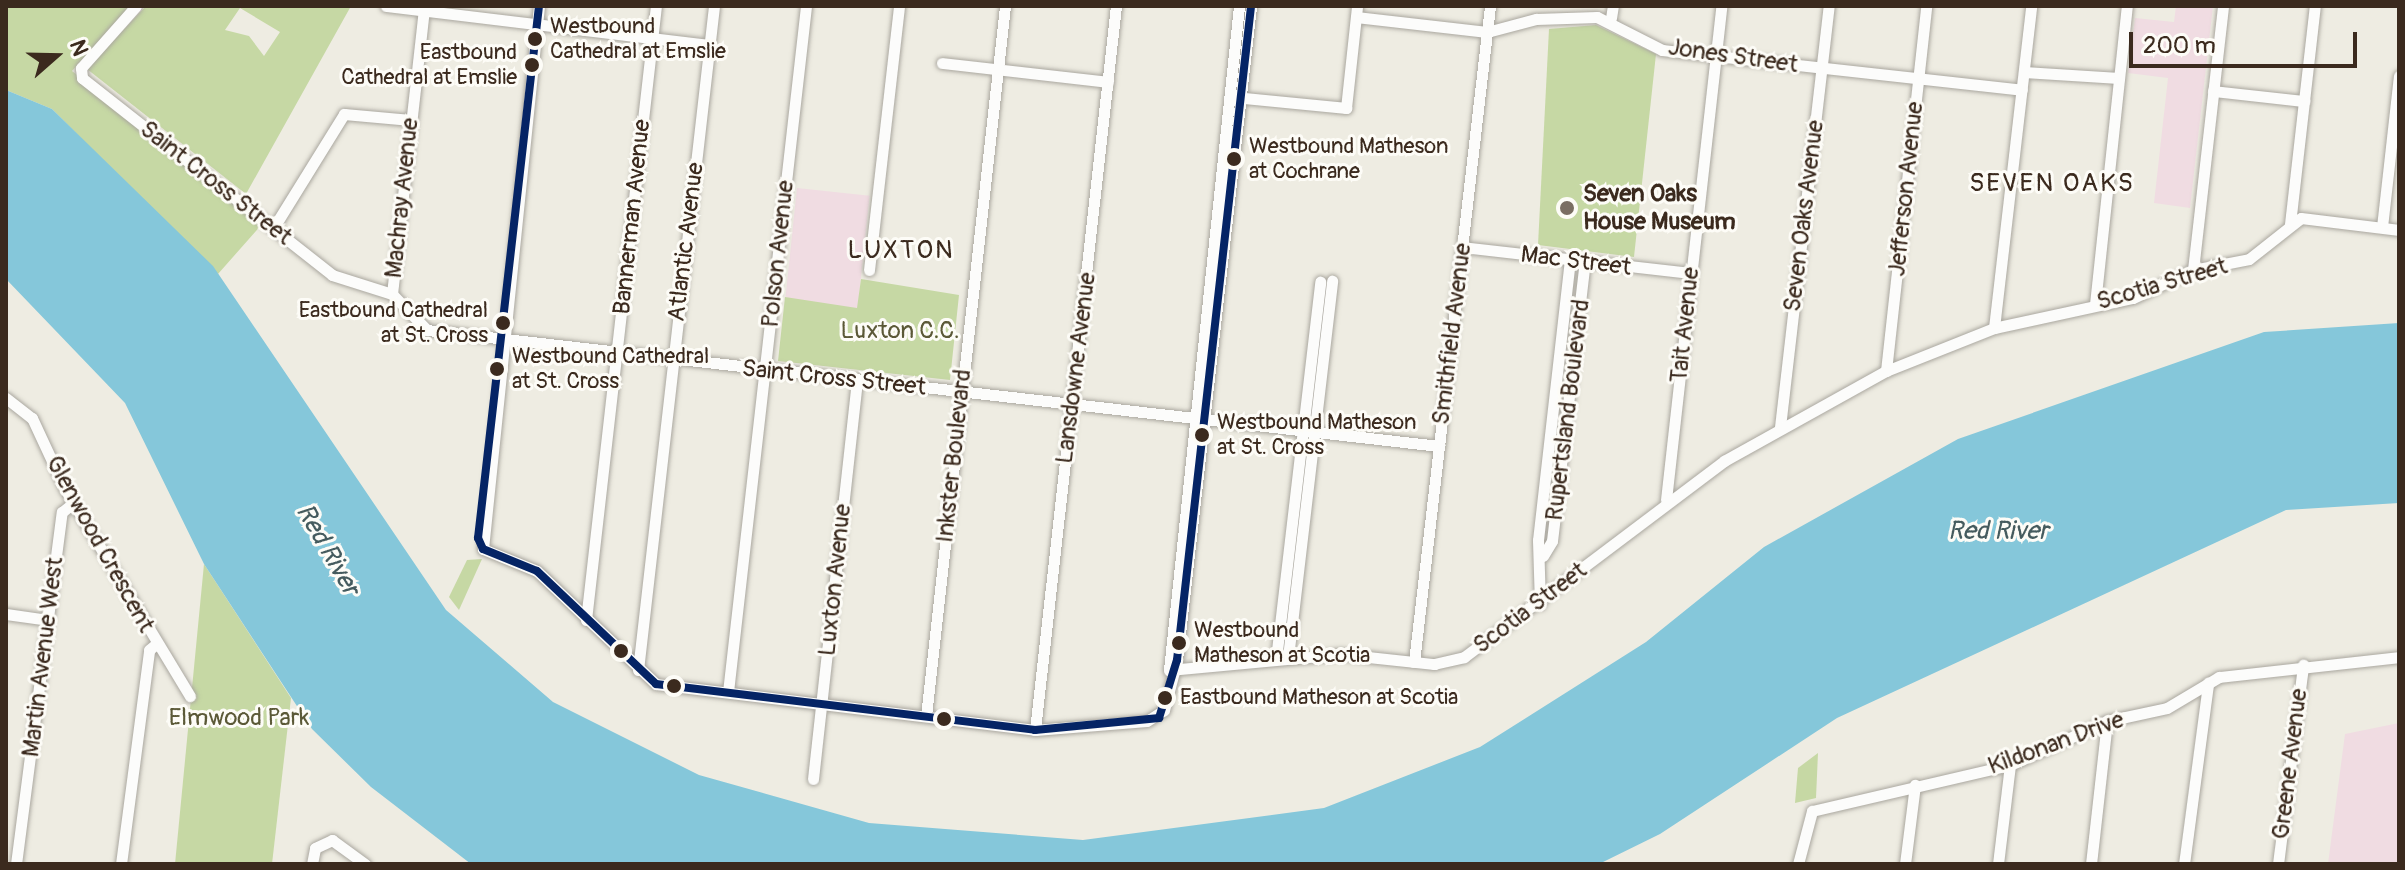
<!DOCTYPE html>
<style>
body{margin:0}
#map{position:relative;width:2405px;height:870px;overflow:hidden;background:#eeece2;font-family:Pangolin,sans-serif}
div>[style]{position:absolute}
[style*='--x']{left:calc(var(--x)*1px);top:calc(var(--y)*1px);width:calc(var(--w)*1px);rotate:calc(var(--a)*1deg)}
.built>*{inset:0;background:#f0dce2;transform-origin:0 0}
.green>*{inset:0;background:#c6d8a4}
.water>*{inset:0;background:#85c7da}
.roads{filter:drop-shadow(0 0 2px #aaa79f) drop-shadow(0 0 2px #aaa79f)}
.minor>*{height:11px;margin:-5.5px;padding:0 5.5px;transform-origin:5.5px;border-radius:5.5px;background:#fcfcfb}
.bus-1>*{height:8px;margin:-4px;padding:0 4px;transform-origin:4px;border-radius:4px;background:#052465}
.dots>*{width:22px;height:22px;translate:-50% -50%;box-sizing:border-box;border:4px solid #fdfcf7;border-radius:50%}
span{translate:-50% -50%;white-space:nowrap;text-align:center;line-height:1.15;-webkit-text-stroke:6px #fdfcf7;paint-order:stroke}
.bus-label{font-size:22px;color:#3b2a1e}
.left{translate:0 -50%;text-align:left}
.right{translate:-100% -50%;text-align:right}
.street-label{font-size:24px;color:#3b2a1e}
.poi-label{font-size:24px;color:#3b2a1e;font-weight:700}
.park-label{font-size:24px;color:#5b5937}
.neighbourhood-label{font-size:26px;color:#3b2a1e;letter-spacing:2px}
.water-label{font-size:26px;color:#455b5e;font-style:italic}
.frame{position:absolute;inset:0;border:8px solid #3b2a1e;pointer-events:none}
.north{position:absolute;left:16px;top:16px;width:80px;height:80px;-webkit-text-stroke:6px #fdfcf7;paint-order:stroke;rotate:70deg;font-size:22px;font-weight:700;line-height:32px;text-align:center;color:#3b2a1e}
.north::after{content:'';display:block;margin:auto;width:28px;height:36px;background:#3b2a1e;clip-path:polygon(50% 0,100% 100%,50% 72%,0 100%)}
.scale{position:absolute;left:2129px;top:32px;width:228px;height:36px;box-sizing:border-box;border:4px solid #3b2a1e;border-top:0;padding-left:10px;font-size:24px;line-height:28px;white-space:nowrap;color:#3b2a1e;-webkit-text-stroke:6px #fdfcf7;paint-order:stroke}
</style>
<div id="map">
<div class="built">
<div style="clip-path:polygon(2176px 6px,2213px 6px,2190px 208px,2154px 203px,2168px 78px,2128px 73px,2135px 18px,2174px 22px)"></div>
<div style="left:797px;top:188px;width:73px;height:174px;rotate:6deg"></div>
<div style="clip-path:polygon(2399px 723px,2399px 864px,2328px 864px,2345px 734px)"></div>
</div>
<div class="green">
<div style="clip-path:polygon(6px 6px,130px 6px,72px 71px,263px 223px,218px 274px,52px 109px,6px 90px)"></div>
<div style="clip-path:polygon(evenodd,146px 6px,351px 6px,246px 194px,87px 69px,146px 6px,240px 8px,280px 32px,264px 56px,249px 36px,225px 30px,240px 8px)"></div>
<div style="clip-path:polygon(1596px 25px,1656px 54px,1634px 257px,1538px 245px,1549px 29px)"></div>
<div style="clip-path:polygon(861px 279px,959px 295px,950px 380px,778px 361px,785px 297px,857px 308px)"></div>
<div style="clip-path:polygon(482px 559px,459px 610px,449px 597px,467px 560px)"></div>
<div style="clip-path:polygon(204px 564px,291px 698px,272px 864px,175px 864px)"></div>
<div style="clip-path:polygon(1818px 753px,1816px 798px,1795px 803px,1798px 768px)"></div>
</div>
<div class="water">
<div style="clip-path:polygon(6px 90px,52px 109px,213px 266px,446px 610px,553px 702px,699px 775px,869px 823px,1083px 840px,1324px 808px,1480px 747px,1646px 642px,1764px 547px,1958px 439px,2264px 332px,2399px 323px,2399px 503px,2286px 510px,1837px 718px,1660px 834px,1599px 864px,471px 864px,371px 787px,312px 729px,204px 564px,125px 403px,6px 279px)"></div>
</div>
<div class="roads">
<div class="minor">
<div style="--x:136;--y:6;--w:83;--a:131.6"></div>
<div style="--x:81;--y:68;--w:10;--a:84"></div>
<div style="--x:82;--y:78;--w:318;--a:38.2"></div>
<div style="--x:332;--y:275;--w:63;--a:17.6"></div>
<div style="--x:392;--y:294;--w:50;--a:45.8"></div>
<div style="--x:427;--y:330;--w:1019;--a:6.54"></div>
<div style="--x:386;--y:6;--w:324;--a:6.9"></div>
<div style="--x:539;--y:6;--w:546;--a:95.89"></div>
<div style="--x:483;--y:549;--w:58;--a:22.2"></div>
<div style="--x:537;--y:571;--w:164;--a:43.5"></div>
<div style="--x:656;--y:684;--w:382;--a:6.9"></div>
<div style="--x:1035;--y:730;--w:112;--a:-4.6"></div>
<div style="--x:1147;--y:721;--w:20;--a:-33"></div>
<div style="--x:1164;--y:710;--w:52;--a:-75.4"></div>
<div style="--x:1177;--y:660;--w:658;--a:-83.54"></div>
<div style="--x:1356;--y:17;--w:132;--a:6.5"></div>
<div style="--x:1487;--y:32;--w:51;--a:-14.9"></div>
<div style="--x:1536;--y:19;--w:61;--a:-1.9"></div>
<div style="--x:1597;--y:17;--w:73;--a:26.9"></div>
<div style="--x:1662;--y:50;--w:362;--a:6.3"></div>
<div style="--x:1611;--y:18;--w:12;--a:-81"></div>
<div style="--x:942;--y:63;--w:167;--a:6.5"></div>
<div style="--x:2024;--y:72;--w:95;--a:3.6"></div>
<div style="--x:2213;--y:91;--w:92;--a:6.3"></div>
<div style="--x:1234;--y:97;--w:113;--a:5.6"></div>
<div style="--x:1346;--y:108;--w:103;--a:-83.8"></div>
<div style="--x:2290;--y:224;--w:219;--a:-83.5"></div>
<div style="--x:274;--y:227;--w:133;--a:-58.2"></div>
<div style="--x:344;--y:114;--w:67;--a:5.1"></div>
<div style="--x:2382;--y:227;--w:152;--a:-83.6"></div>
<div style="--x:1462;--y:247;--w:229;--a:6.5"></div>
<div style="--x:869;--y:270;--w:266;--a:-83.5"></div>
<div style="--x:2193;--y:270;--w:266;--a:-83.5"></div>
<div style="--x:392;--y:294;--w:289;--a:-83.6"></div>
<div style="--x:2095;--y:304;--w:300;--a:-83.9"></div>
<div style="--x:1994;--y:328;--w:324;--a:-83.4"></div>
<div style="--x:1886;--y:371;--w:367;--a:-83.7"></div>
<div style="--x:6;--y:398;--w:33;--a:38"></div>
<div style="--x:32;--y:418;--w:78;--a:65.1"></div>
<div style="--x:65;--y:489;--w:242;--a:58.9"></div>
<div style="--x:1780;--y:427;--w:424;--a:-83.4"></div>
<div style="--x:1666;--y:500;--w:497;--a:-83.6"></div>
<div style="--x:1543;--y:556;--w:17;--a:-59"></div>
<div style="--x:1552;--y:541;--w:281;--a:-83.3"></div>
<div style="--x:1540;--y:604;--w:64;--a:-91.8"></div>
<div style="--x:1538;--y:540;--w:282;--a:-83.5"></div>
<div style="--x:6;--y:614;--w:42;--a:8.1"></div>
<div style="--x:586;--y:620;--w:618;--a:-83.5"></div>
<div style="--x:1288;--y:657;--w:379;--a:-83.3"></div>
<div style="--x:1276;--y:659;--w:380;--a:-83.3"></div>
<div style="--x:1414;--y:662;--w:660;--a:-83.39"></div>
<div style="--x:638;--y:670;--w:668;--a:-83.47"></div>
<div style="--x:1169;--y:670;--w:172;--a:-5.3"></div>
<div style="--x:1340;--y:654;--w:95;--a:6.1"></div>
<div style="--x:1434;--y:664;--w:31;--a:-13"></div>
<div style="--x:1464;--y:657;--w:326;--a:-37"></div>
<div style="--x:1724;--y:461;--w:185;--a:-29.1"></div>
<div style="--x:1886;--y:371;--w:116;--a:-21.7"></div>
<div style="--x:1994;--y:328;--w:142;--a:-12.2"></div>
<div style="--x:2133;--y:298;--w:66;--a:-25"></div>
<div style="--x:2193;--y:270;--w:57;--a:-11.1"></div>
<div style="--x:2249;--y:259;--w:66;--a:-38.3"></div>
<div style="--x:2301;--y:218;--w:99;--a:7"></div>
<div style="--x:1169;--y:670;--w:668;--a:-83.98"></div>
<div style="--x:728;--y:692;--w:690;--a:-83.51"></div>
<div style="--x:926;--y:716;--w:714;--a:-83.65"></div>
<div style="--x:1035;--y:730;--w:729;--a:-83.62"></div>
<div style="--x:813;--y:779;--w:400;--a:-83.7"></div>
<div style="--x:16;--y:864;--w:355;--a:-82.6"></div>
<div style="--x:62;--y:512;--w:14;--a:-39"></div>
<div style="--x:121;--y:864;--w:216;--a:-82.5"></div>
<div style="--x:149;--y:650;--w:9;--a:-41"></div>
<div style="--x:312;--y:864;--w:16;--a:-79"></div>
<div style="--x:315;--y:848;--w:19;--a:-25"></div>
<div style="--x:332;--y:840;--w:41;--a:36"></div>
<div style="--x:1798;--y:864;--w:55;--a:-75.2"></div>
<div style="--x:1812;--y:811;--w:203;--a:-13.1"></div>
<div style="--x:2010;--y:765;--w:107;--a:-24.4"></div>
<div style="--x:2107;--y:721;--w:61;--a:-12.2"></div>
<div style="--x:2167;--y:708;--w:61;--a:-30.8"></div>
<div style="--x:2219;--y:677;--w:181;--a:-6.3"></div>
<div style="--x:1905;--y:864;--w:80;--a:-82.8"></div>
<div style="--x:1998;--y:864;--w:100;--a:-83.1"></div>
<div style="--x:2091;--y:864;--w:144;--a:-83.6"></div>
<div style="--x:2184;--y:864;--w:183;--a:-82.4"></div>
<div style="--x:2278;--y:864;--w:201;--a:-82.8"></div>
</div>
</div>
<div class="bus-1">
<div style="--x:478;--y:538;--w:12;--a:66"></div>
<div style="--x:483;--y:549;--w:58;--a:22.2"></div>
<div style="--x:537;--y:571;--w:164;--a:43.5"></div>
<div style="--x:656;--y:684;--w:382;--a:6.9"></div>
<div style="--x:1035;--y:730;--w:125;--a:-5.5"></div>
<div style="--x:1159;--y:718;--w:61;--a:-72.8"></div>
<div style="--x:1177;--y:660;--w:658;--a:-83.54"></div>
<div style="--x:478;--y:538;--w:535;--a:-83.46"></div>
</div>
<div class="dots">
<div style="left:535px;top:39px;background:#3b2a1e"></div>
<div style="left:532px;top:65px;background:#3b2a1e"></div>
<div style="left:1234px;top:159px;background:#3b2a1e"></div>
<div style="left:1567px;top:208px;background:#7a6e63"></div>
<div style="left:503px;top:323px;background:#3b2a1e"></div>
<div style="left:497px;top:369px;background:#3b2a1e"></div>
<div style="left:1202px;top:435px;background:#3b2a1e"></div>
<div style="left:1179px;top:643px;background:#3b2a1e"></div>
<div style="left:621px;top:651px;background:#3b2a1e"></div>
<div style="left:674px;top:686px;background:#3b2a1e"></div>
<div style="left:1165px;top:698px;background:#3b2a1e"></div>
<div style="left:944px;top:719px;background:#3b2a1e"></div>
</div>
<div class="bus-label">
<span class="left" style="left:550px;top:39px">Westbound<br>Cathedral at Emslie</span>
<span class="right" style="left:517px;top:65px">Eastbound<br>Cathedral at Emslie</span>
<span class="left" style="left:1249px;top:159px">Westbound Matheson<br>at Cochrane</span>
<span class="right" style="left:488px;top:323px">Eastbound Cathedral<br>at St. Cross</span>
<span class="left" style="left:512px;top:369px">Westbound Cathedral<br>at St. Cross</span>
<span class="left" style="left:1217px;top:435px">Westbound Matheson<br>at St. Cross</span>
<span class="left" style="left:1194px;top:643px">Westbound<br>Matheson at Scotia</span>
<span class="left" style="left:1180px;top:698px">Eastbound Matheson at Scotia</span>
</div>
<div class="street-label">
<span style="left:1733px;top:56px;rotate:8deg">Jones Street</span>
<span style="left:216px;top:183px;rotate:38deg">Saint Cross Street</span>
<span style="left:1906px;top:189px;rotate:-84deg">Jefferson Avenue</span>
<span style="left:402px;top:198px;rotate:-84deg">Machray Avenue</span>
<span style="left:1804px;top:216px;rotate:-83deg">Seven Oaks Avenue</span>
<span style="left:632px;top:217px;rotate:-84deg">Bannerman Avenue</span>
<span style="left:686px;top:242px;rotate:-83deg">Atlantic Avenue</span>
<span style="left:778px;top:254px;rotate:-84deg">Polson Avenue</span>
<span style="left:1576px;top:261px;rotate:7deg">Mac Street</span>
<span style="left:2162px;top:284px;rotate:-16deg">Scotia Street</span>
<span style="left:1685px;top:325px;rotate:-84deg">Tait Avenue</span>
<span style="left:1452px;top:334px;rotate:-83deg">Smithfield Avenue</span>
<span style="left:1076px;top:368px;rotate:-83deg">Lansdowne Avenue</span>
<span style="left:834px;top:378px;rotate:6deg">Saint Cross Street</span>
<span style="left:1568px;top:410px;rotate:-83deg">Rupertsland Boulevard</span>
<span style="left:954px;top:456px;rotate:-84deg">Inkster Boulevard</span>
<span style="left:100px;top:544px;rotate:61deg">Glenwood Crescent</span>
<span style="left:835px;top:580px;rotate:-84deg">Luxton Avenue</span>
<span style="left:1530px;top:608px;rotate:-37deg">Scotia Street</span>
<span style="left:43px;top:657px;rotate:-83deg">Martin Avenue West</span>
<span style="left:2056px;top:743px;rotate:-20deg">Kildonan Drive</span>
<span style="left:2290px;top:764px;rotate:-83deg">Greene Avenue</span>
</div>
<div class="poi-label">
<span class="left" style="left:1583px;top:208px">Seven Oaks<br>House Museum</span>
</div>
<div class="park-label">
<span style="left:900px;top:331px">Luxton C.C.</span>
<span style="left:239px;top:718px">Elmwood Park</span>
</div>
<div class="neighbourhood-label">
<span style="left:2052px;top:184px">SEVEN OAKS</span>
<span style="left:901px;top:251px">LUXTON</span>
</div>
<div class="water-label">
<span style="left:1998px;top:532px">Red River</span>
<span style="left:327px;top:550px;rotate:60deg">Red River</span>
</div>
<div class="frame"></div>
<div class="north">N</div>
<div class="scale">200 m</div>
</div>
